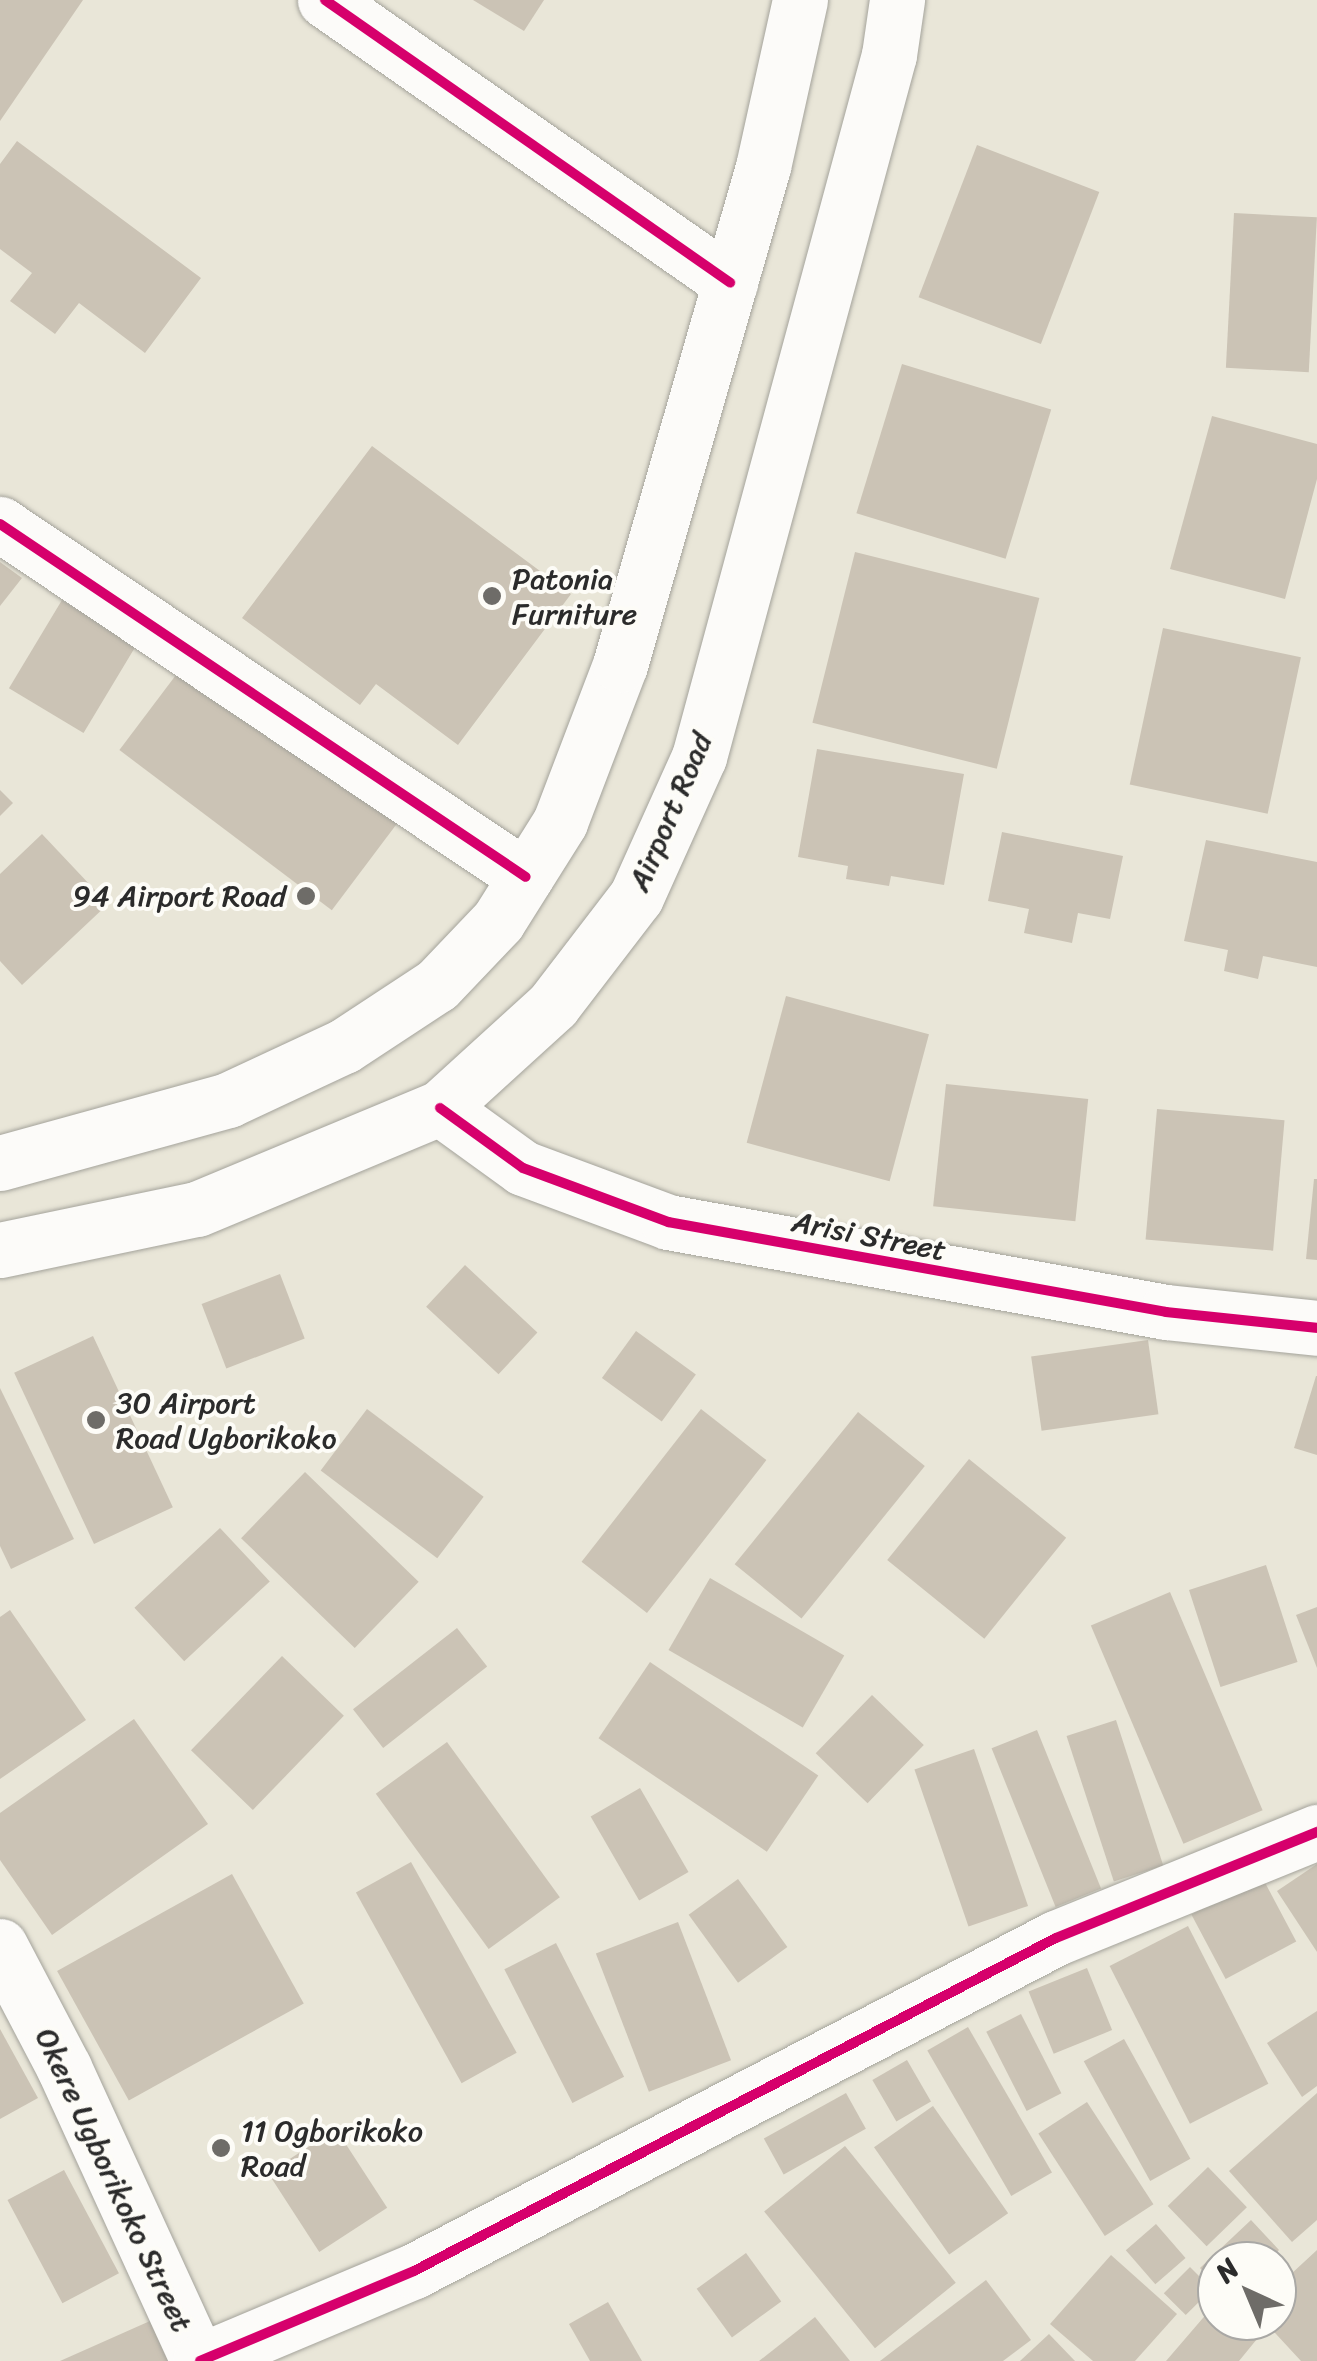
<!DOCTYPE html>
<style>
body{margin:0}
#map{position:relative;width:1317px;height:2361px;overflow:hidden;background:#e9e6d8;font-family:Sriracha,sans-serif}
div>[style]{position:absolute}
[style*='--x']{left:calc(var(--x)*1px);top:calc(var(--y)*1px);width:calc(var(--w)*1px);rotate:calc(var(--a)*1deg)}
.building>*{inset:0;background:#cbc3b5;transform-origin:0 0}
.roads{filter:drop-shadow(0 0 2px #a4a39b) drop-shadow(0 0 2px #a4a39b)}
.minor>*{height:55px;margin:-27.5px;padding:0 27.5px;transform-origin:27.5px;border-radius:27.5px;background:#fcfbf9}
.major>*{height:55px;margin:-27.5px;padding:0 27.5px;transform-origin:27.5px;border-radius:27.5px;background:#fcfbf9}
.cycleway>*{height:10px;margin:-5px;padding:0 5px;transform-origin:5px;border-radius:5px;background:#d6006c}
.dots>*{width:28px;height:28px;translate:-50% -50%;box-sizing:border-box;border:5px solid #fdfcf7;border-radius:50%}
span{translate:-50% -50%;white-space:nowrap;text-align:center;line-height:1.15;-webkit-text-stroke:8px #fdfcf7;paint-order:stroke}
.poi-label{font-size:30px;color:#2b2b2b}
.left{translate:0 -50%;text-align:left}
.right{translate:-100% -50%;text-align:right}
.street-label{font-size:30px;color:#2b2b2b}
.north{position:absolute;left:1197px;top:2241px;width:100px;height:100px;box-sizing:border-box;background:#fdfcf7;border:2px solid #a9a8a5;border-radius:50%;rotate:316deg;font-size:28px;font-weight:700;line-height:40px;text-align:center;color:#2b2b2b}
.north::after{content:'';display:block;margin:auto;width:35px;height:45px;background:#6e6c68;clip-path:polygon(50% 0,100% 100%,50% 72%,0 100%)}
</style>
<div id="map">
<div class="building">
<div style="clip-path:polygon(0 0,83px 0,0 121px)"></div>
<div style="clip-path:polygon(473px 0,544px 0,524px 31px)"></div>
<div style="clip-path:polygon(17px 141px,201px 278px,145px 353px,79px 303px,55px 334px,10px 301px,32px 273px,0 249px,0 164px)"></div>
<div style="left:977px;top:145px;width:131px;height:163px;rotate:21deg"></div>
<div style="left:1234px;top:213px;width:83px;height:155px;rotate:3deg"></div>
<div style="left:902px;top:364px;width:156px;height:156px;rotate:17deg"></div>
<div style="clip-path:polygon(1212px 416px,1317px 444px,1317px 479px,1285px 599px,1170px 569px)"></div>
<div style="clip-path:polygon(372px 446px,571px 594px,458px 745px,376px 684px,360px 705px,242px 618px)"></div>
<div style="left:855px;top:552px;width:190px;height:176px;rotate:14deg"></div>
<div style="clip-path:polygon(0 562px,22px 578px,0 606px)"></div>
<div style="left:62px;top:600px;width:87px;height:103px;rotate:31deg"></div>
<div style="left:1163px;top:628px;width:141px;height:160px;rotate:12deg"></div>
<div style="left:185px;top:663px;width:266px;height:109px;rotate:37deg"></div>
<div style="clip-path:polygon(817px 749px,964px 774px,944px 885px,891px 876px,889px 886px,846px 879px,848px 866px,798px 857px)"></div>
<div style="clip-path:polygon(0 790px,13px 803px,0 816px)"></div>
<div style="clip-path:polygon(1002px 832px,1123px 856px,1110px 919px,1078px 913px,1072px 943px,1024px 933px,1029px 909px,988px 901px)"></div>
<div style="clip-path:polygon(42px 834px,108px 904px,22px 985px,0 961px,0 874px)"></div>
<div style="clip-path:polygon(1206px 840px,1317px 862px,1317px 967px,1263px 956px,1258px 979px,1224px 971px,1228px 950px,1184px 941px)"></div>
<div style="left:786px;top:996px;width:148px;height:152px;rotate:15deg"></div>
<div style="left:946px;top:1084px;width:143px;height:123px;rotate:6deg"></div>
<div style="left:1157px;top:1109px;width:128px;height:131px;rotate:5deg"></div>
<div style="clip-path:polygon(1314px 1179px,1317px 1179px,1317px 1260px,1306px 1259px)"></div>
<div style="left:465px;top:1265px;width:99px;height:57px;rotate:43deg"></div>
<div style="left:280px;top:1274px;width:69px;height:84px;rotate:69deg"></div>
<div style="left:636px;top:1331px;width:74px;height:58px;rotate:36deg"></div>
<div style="left:93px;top:1336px;width:189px;height:87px;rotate:65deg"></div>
<div style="left:1148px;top:1340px;width:75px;height:118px;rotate:82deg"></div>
<div style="clip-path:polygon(1316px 1376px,1317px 1376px,1317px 1455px,1294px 1448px)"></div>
<div style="clip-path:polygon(0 1388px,74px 1539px,11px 1569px,0 1546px)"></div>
<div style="left:367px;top:1409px;width:146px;height:77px;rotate:37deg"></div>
<div style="left:701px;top:1409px;width:83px;height:194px;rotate:38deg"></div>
<div style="left:858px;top:1412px;width:86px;height:196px;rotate:39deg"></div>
<div style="left:969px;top:1459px;width:125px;height:130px;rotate:39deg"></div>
<div style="left:305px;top:1472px;width:158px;height:92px;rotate:44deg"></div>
<div style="left:220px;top:1528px;width:73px;height:117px;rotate:47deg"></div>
<div style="left:1266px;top:1565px;width:102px;height:81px;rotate:72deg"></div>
<div style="left:710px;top:1578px;width:155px;height:83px;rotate:30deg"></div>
<div style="left:1170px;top:1592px;width:237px;height:86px;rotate:67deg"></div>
<div style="clip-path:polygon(1317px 1607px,1317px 1668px,1296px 1615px)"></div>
<div style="clip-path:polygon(10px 1610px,86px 1720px,0 1779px,0 1617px)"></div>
<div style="left:457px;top:1628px;width:49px;height:132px;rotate:52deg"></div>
<div style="left:282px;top:1656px;width:86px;height:131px;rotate:44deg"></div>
<div style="left:650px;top:1662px;width:203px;height:92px;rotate:34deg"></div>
<div style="left:872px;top:1695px;width:72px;height:81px;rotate:44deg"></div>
<div style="clip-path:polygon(134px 1719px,208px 1824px,52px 1935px,0 1860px,0 1813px)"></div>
<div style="left:1116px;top:1720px;width:153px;height:52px;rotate:72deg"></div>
<div style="left:1037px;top:1730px;width:171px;height:49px;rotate:68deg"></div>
<div style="left:447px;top:1742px;width:192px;height:88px;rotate:54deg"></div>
<div style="left:974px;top:1749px;width:166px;height:63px;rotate:71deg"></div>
<div style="left:640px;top:1788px;width:97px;height:57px;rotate:60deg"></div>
<div style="left:411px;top:1862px;width:218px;height:63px;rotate:61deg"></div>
<div style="clip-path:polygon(1317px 1864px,1317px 1952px,1277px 1891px)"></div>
<div style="left:232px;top:1874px;width:148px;height:200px;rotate:61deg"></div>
<div style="left:1262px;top:1877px;width:73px;height:80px;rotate:62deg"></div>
<div style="left:738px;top:1879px;width:84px;height:61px;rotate:54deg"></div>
<div style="left:678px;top:1922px;width:148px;height:88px;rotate:69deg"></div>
<div style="left:1188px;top:1926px;width:177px;height:88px;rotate:63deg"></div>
<div style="left:556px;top:1943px;width:150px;height:58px;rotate:63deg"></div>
<div style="left:1087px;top:1968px;width:67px;height:63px;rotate:68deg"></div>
<div style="clip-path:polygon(1317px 2011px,1317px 2086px,1302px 2097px,1267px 2043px)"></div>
<div style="left:1021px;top:2014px;width:89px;height:39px;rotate:63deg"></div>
<div style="left:968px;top:2027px;width:168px;height:47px;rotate:60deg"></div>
<div style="clip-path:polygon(0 2029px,38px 2098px,0 2119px)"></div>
<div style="left:1124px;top:2039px;width:137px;height:46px;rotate:61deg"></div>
<div style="left:907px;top:2060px;width:48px;height:40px;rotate:60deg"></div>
<div style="left:846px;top:2093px;width:41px;height:94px;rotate:61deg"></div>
<div style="clip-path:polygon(1317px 2093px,1317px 2220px,1292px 2242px,1229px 2171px)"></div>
<div style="left:1087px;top:2102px;width:122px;height:58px;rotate:57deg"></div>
<div style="left:933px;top:2106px;width:131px;height:72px;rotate:55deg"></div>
<div style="left:336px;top:2129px;width:94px;height:81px;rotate:57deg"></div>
<div style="left:845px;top:2146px;width:176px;height:104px;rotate:51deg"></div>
<div style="left:1208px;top:2167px;width:56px;height:56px;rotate:46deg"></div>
<div style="left:64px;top:2170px;width:117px;height:64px;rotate:62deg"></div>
<div style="clip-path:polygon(1251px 2220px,1279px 2250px,1268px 2261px,1217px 2261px,1217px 2286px,1200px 2268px)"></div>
<div style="left:1156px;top:2224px;width:45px;height:40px;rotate:49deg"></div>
<div style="clip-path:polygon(1317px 2250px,1317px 2361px,1301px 2361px,1264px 2321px,1277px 2321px,1277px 2287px)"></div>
<div style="left:746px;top:2253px;width:60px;height:61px;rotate:54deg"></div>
<div style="clip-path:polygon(1111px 2255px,1177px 2314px,1135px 2361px,1093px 2361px,1050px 2324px)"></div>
<div style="left:1190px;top:2267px;width:31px;height:37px;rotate:45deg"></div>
<div style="clip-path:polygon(986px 2280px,1031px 2340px,1003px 2361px,880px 2361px)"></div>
<div style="clip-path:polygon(608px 2302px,642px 2361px,590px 2361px,569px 2324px)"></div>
<div style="clip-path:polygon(1215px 2304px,1217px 2321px,1235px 2321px,1257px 2339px,1239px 2361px,1166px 2361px)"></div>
<div style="clip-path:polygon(815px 2317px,850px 2361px,759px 2361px)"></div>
<div style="clip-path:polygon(150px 2321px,168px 2361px,60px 2361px)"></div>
<div style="clip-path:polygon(1049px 2334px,1075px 2361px,1020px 2361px)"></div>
</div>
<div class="roads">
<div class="minor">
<div style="--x:325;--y:0;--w:494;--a:34.9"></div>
<div style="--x:0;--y:524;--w:633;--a:33.87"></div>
<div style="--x:440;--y:1108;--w:102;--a:35.9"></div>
<div style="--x:523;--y:1168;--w:155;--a:20.4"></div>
<div style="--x:668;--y:1222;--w:506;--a:10.24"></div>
<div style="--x:1166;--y:1312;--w:152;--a:6"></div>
<div style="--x:0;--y:1946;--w:138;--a:62.3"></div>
<div style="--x:64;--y:2068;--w:322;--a:65.4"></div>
<div style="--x:200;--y:2361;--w:232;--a:-22.8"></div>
<div style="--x:414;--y:2271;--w:723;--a:-27.42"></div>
<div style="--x:1056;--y:1938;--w:282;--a:-22.1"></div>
</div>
<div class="major">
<div style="--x:0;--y:1163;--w:237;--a:-15.4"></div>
<div style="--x:228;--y:1100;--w:128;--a:-25"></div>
<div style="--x:344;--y:1046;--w:111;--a:-33.3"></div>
<div style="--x:437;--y:985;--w:88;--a:-46.4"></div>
<div style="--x:498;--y:921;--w:117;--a:-57.9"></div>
<div style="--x:560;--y:822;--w:168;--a:-69.1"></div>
<div style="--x:620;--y:665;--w:518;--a:-73.98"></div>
<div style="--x:763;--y:167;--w:171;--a:-77.5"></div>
<div style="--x:0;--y:1250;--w:201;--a:-11.8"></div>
<div style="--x:197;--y:1209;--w:263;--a:-22.6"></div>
<div style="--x:440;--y:1108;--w:153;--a:-42.3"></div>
<div style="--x:553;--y:1005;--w:136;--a:-52.5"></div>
<div style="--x:636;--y:897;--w:154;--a:-65.8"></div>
<div style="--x:699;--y:757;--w:727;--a:-74.86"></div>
<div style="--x:889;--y:55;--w:56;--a:-81.7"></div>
</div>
</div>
<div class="cycleway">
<div style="--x:325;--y:0;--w:494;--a:34.9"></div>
<div style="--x:0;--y:524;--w:633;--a:33.87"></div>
<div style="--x:440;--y:1108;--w:102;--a:35.9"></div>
<div style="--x:523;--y:1168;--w:155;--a:20.4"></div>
<div style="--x:668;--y:1222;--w:506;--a:10.24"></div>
<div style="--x:1166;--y:1312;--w:152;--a:6"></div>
<div style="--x:200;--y:2361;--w:232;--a:-22.8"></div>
<div style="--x:414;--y:2271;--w:723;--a:-27.42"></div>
<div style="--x:1056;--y:1938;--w:282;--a:-22.1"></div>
</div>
<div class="dots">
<div style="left:492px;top:596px;background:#6e6c68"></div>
<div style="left:306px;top:896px;background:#6e6c68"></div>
<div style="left:96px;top:1420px;background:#6e6c68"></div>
<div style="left:221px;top:2148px;background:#6e6c68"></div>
</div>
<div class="poi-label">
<span class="left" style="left:512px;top:596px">Patonia<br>Furniture</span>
<span class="right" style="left:286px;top:896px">94 Airport Road</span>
<span class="left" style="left:116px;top:1420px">30 Airport<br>Road Ugborikoko</span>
<span class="left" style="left:241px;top:2148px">11 Ogborikoko<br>Road</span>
</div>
<div class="street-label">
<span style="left:670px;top:812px;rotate:-67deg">Airport Road</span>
<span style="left:869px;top:1236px;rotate:11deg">Arisi Street</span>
<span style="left:114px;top:2180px;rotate:65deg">Okere Ugborikoko Street</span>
</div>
<div class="north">N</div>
</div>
